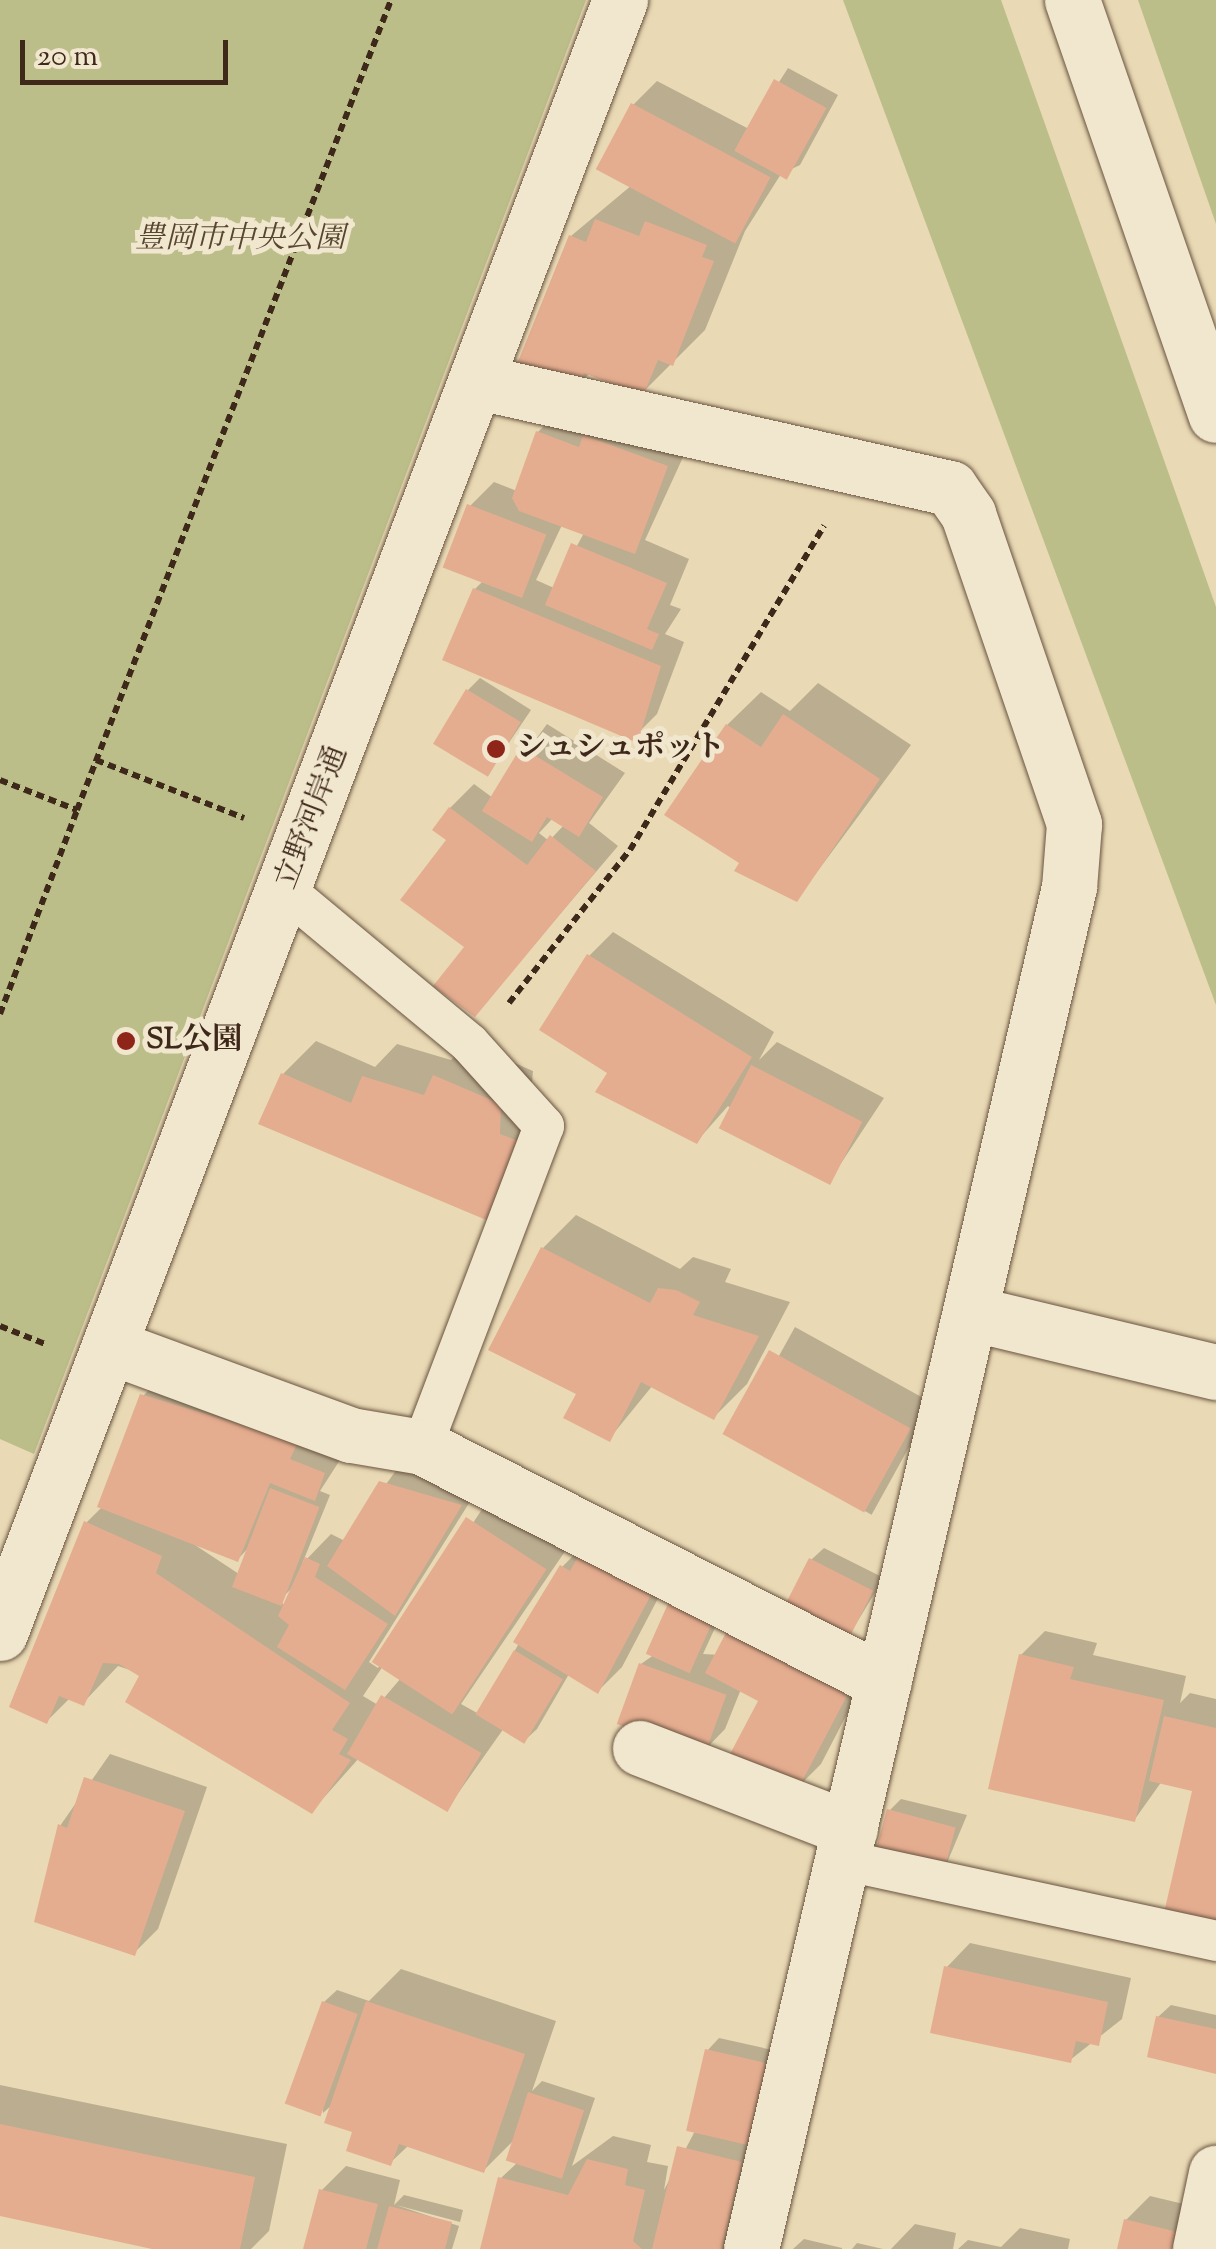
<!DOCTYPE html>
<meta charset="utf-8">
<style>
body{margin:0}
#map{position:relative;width:1216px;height:2249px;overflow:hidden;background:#e9d9b4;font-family:"Sorts Mill Goudy","Noto Serif JP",serif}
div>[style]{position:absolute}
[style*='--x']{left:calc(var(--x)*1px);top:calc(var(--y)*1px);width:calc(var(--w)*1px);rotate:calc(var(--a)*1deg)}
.green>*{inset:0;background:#bcbe89}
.shadow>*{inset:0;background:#0003;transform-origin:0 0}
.building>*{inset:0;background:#e5ad90;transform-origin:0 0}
.path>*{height:6px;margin-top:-3px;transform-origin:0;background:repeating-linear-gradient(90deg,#3e281a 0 8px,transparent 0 13px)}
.roads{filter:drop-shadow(0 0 2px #695440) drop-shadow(0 0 2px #695440)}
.service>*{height:40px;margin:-20px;padding:0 20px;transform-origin:20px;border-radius:20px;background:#f1e6ce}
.minor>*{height:55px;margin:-27.5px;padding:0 27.5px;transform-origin:27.5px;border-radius:27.5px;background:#f1e6ce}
.dots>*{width:28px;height:28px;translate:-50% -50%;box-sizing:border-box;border:5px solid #f1e6ce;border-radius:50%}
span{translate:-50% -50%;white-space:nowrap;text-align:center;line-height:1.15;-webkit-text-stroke:10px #f1e6ce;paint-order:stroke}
.park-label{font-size:30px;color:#574630;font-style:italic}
.poi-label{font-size:30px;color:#3e281a;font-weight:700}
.left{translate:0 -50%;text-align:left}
.street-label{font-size:30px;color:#3e281a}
.scale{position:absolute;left:20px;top:40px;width:208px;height:45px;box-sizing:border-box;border:5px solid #3e281a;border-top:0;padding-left:12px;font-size:30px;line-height:35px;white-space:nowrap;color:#3e281a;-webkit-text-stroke:8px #f1e6ce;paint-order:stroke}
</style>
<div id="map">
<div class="green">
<div style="clip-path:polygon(0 0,586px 0,34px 1454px,0 1439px)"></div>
<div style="clip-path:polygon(843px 0,1001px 0,1216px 607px,1216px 1005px)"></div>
<div style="clip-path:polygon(1138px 0,1216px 0,1216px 224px)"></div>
</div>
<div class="shadow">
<div style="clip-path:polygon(788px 68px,838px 95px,800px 165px,781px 174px,745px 231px,705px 330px,642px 393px,590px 373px,578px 385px,571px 236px,632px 185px,633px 105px,657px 81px,749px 129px)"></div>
<div style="clip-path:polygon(evenodd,562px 408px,690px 442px,645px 540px,689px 559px,670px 605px,681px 609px,665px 634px,684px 642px,657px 714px,633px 738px,475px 589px,483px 581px,470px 506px,494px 482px,517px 491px,538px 432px,562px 408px,562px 525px,584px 533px,554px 588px,536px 580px,562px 525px)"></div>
<div style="clip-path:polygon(480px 678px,531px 710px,487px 775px,468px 690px)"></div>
<div style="clip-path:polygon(818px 683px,911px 745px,797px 899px,742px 862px,727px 725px,761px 692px,790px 711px)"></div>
<div style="clip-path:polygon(evenodd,547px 724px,625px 773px,589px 823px,618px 846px,475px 1014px,450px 808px,474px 784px,493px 798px,547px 724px,553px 818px,564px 825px,549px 841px,539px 833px,553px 818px)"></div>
<div style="clip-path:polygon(613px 932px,774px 1032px,759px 1060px,777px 1042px,884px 1098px,828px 1183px,728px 1106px,697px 1141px,598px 1092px,610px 1072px,589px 956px)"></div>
<div style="clip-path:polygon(316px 1041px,375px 1067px,397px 1044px,451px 1060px,468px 1043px,533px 1071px,523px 1185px,283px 1074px)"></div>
<div style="clip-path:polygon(576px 1215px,680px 1269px,693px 1257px,731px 1269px,725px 1282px,790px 1302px,747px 1384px,714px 1417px,653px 1385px,609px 1439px,579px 1393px,543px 1248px)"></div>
<div style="left:795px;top:1327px;width:158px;height:127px;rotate:29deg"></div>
<div style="clip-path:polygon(evenodd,167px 1372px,347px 1449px,320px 1491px,330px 1495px,302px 1564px,331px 1534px,345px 1541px,405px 1458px,483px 1481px,369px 1662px,378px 1668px,492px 1494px,570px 1544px,461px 1704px,479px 1714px,562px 1567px,586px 1543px,674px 1568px,622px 1667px,598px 1691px,569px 1674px,537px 1729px,524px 1741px,504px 1728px,447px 1809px,359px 1758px,312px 1811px,142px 1674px,118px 1666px,83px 1703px,70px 1698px,47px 1721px,86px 1523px,102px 1507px,143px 1396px,167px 1372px,253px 1543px,242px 1576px,195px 1545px,238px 1559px,253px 1543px,167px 1372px,293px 1587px,286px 1606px,279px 1601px,293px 1587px,167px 1372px,383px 1666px,401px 1678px,378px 1705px,363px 1696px,383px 1666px)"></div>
<div style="clip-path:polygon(824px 1548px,884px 1578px,848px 1637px,811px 1560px)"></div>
<div style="clip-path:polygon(726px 1604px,703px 1654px,873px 1664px,821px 1764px,797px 1788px,761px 1700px,741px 1689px,725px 1729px,701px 1754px,641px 1664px)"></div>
<div style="clip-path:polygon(1045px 1631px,1097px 1643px,1093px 1655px,1186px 1676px,1180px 1703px,1190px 1693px,1216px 1699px,1216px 1922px,1195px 1789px,1162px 1781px,1135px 1819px,1021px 1655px)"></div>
<div style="clip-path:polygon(110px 1754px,207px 1787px,158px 1929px,134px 1953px,60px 1826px)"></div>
<div style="clip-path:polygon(901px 1799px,967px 1815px,944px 1870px,889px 1811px)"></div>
<div style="clip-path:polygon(970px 1943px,1131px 1978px,1122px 2019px,1070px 2060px,946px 1968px)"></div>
<div style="clip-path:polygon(401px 1969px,556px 2021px,532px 2091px,542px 2081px,595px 2098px,572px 2166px,613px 2136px,651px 2145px,647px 2162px,668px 2166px,664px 2190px,695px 2131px,707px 2051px,719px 2038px,777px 2051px,738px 2249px,482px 2249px,501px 2178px,518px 2162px,514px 2140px,484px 2170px,409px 2145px,390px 2163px,334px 2103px,323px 2113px,324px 2002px,337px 1990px,369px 2001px)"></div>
<div style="clip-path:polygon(1171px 2005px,1216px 2015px,1216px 2072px,1158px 2017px)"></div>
<div style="clip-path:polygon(0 2085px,287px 2144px,269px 2231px,251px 2249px,164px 2249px,0 2214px)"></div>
<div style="clip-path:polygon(346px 2166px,400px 2180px,394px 2205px,404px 2195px,463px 2210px,460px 2222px,396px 2205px,459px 2226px,452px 2249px,306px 2249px,322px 2190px)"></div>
<div style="clip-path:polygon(1150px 2196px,1213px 2211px,1204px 2249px,1120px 2249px,1126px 2220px)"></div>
<div style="clip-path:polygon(915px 2224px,956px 2233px,953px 2249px,891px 2249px)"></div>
<div style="clip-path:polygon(1020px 2228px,1070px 2239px,1068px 2249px,958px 2249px,968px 2240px,1001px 2247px)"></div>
<div style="clip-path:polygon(804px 2239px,842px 2248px,842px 2249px,793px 2249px)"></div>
<div style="clip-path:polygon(857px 2243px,883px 2249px,852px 2249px)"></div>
</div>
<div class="building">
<div style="left:774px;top:79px;width:60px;height:82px;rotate:29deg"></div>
<div style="left:631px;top:103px;width:158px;height:75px;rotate:28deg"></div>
<div style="clip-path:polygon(595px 219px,639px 236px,645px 221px,707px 245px,702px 257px,714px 261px,673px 366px,658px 360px,643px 396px,584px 373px,579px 388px,517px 364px,569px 235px,586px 242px)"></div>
<div style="clip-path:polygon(536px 431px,579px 447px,583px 435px,668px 466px,635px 554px,519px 511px,512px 498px)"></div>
<div style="left:467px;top:504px;width:85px;height:68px;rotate:21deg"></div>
<div style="clip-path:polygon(571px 543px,667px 583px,647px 629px,659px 634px,652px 650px,545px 605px)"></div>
<div style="clip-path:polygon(473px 588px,661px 666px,640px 735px,633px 741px,442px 660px)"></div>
<div style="left:466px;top:689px;width:64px;height:64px;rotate:31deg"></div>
<div style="clip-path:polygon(783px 714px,880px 779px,797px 902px,734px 871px,739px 863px,664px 815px,726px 724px,761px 747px)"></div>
<div style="clip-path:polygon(521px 747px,603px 797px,579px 837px,547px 817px,532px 842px,482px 811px)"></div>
<div style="clip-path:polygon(449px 807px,527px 865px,550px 835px,596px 871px,475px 1017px,433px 986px,464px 947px,400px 900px,446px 840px,432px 830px)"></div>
<div style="clip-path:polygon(587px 954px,752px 1057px,697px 1144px,595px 1092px,607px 1073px,539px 1030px)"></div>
<div style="left:751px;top:1065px;width:125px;height:71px;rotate:27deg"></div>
<div style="clip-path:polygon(281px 1073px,351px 1103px,362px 1076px,424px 1095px,433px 1075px,501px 1104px,500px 1134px,524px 1143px,491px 1222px,258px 1124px)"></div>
<div style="clip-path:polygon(541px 1247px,650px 1303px,658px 1288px,676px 1290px,700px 1302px,693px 1315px,759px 1336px,714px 1420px,641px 1382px,610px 1442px,563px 1418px,576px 1394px,488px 1350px)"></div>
<div style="left:769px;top:1350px;width:162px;height:96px;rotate:29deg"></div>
<div style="clip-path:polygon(140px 1394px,298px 1442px,290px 1459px,325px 1473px,315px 1501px,270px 1483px,238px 1562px,97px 1507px)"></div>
<div style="clip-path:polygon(379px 1481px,462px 1505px,395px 1616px,327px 1566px)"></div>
<div style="left:270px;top:1488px;width:53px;height:106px;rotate:21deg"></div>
<div style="left:466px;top:1517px;width:96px;height:173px;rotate:33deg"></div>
<div style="clip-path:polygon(84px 1521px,162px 1556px,156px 1573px,350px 1703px,332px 1730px,348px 1739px,339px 1754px,351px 1760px,312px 1814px,125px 1702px,139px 1676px,119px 1664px,103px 1663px,84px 1706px,59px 1696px,47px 1724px,9px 1707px)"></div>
<div style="clip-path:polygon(582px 1550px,652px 1593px,598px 1694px,513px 1642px,560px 1565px,570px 1571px)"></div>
<div style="clip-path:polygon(305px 1557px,320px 1564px,315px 1577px,388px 1624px,345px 1690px,277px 1647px,289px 1625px,278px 1616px)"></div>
<div style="left:809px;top:1558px;width:72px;height:55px;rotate:27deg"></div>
<div style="left:671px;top:1597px;width:48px;height:62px;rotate:24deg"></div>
<div style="clip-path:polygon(730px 1625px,851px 1688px,797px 1791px,729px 1756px,758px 1701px,705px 1673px)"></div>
<div style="left:514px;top:1650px;width:57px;height:75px;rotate:31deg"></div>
<div style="clip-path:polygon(1019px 1654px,1074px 1667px,1070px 1679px,1164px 1700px,1135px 1822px,988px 1789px)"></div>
<div style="left:639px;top:1663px;width:93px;height:65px;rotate:20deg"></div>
<div style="left:381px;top:1695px;width:116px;height:68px;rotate:30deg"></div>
<div style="clip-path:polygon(1164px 1716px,1216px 1728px,1216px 1925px,1164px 1913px,1192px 1791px,1149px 1781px)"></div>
<div style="clip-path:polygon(84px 1777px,185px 1811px,135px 1956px,34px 1922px,58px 1824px,67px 1828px)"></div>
<div style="left:887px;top:1809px;width:71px;height:49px;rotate:15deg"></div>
<div style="clip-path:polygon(944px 1966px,1108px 2002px,1099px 2046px,1076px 2041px,1071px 2063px,930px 2033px)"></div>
<div style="left:322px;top:2001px;width:38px;height:109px;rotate:20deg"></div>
<div style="clip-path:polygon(366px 2001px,525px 2054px,484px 2173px,399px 2144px,391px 2166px,346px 2151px,352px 2132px,324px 2123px)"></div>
<div style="clip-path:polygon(1156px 2016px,1216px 2029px,1216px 2074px,1147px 2057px)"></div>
<div style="left:705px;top:2049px;width:63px;height:84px;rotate:13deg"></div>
<div style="left:528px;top:2092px;width:59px;height:72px;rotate:18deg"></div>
<div style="clip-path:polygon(0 2124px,255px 2177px,240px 2249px,152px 2249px,0 2216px)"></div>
<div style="clip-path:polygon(677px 2146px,742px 2162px,722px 2249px,652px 2249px)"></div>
<div style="clip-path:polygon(587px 2159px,628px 2169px,625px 2185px,645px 2190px,633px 2241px,642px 2249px,480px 2249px,498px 2177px,568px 2195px)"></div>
<div style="clip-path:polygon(319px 2189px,378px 2204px,366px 2249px,303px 2249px)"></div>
<div style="clip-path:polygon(389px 2206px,452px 2222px,445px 2249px,377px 2249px)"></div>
<div style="clip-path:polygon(1124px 2219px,1190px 2235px,1187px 2249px,1117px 2249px)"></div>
</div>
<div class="path">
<div style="--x:96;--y:760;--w:159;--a:21.4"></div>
<div style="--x:0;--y:780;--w:83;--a:21.3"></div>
<div style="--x:77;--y:810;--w:869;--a:-68.81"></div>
<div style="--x:509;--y:1003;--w:195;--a:-51.7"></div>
<div style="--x:630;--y:850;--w:378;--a:-59.1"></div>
<div style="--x:0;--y:1014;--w:218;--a:-69.3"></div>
<div style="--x:0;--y:1326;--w:48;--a:21.8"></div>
</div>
<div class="roads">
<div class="service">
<div style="--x:286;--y:891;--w:238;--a:39.7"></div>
<div style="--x:469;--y:1043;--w:112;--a:47.9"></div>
<div style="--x:544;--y:1126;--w:343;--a:110.8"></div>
<div style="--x:842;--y:1860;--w:383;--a:12.2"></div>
</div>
<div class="minor">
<div style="--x:1072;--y:0;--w:439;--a:70.9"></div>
<div style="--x:479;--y:382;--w:483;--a:12.7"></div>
<div style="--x:950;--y:488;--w:32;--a:55"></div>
<div style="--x:968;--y:514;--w:328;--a:71.1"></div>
<div style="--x:1074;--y:824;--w:63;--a:94.5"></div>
<div style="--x:1069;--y:887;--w:1399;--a:103.14"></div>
<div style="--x:970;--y:1313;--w:253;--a:13.5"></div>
<div style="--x:109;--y:1346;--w:258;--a:20.2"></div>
<div style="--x:351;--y:1435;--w:72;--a:9.6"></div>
<div style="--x:422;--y:1447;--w:518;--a:26.96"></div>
<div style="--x:0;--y:1633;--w:1747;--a:-69.21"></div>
<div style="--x:640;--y:1748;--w:225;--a:21.1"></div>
<div style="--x:1200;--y:2249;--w:78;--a:-78.1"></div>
</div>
</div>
<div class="dots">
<div style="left:496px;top:749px;background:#8f2418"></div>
<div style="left:126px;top:1041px;background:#8f2418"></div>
</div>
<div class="park-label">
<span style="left:240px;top:240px">豊岡市中央公園</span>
</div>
<div class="poi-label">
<span class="left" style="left:516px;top:749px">シュシュポット</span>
<span class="left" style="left:146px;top:1041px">SL公園</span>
</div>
<div class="street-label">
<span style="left:313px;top:818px;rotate:-69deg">立野河岸通</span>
</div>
<div class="scale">20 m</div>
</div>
